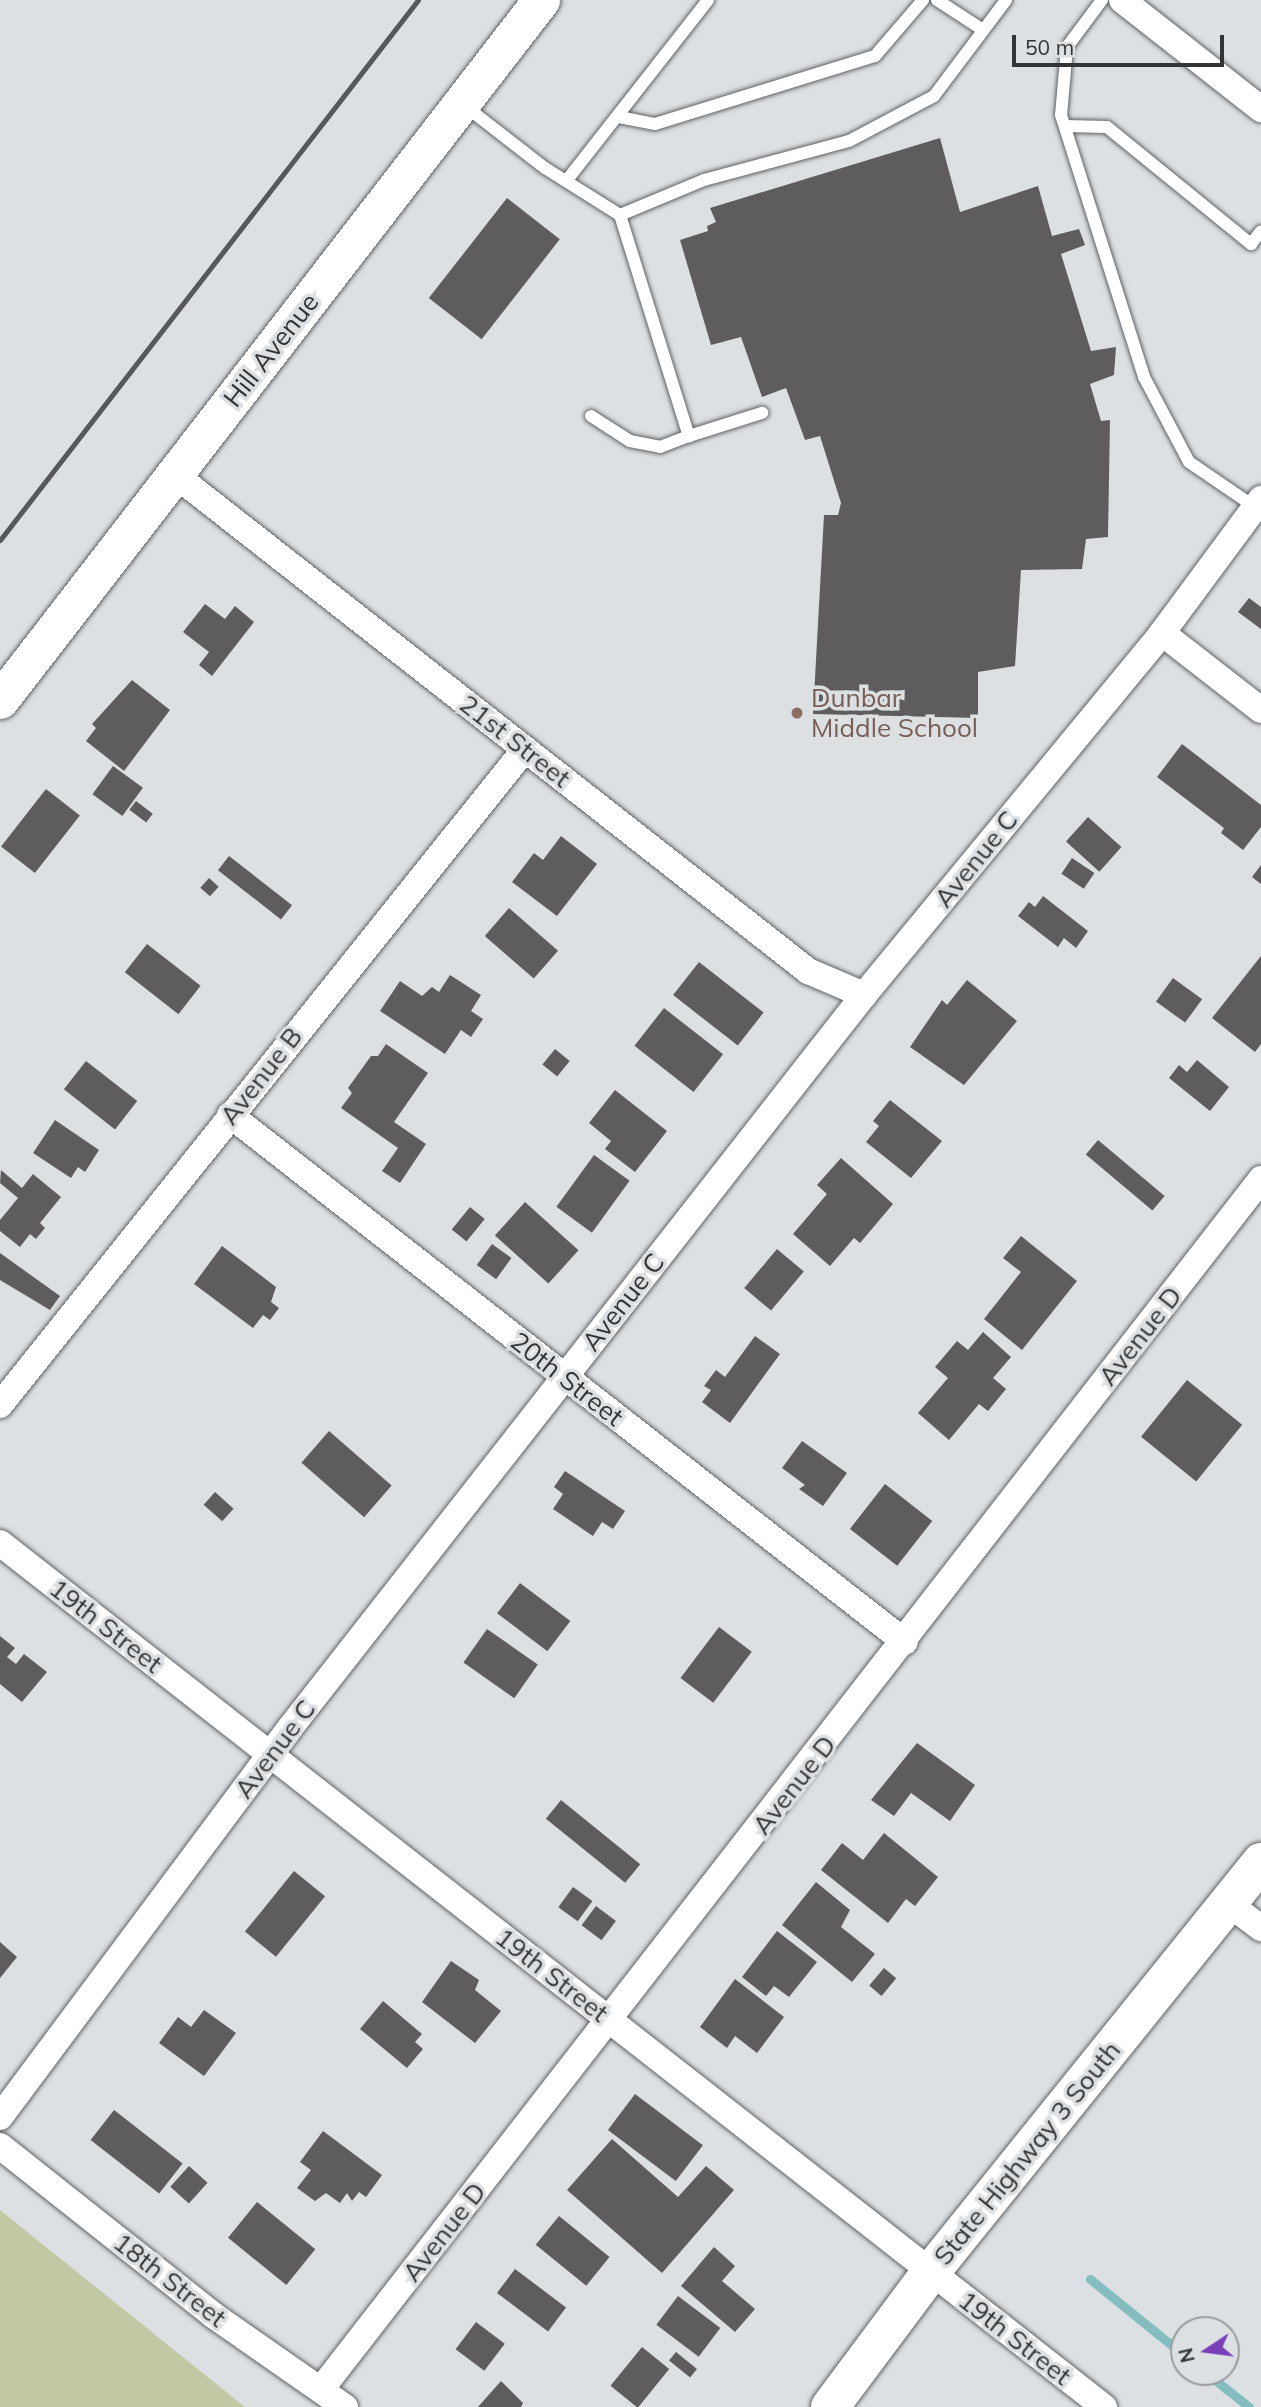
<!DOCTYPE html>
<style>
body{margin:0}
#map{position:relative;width:1261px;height:2407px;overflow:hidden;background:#dde0e3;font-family:Mulish,sans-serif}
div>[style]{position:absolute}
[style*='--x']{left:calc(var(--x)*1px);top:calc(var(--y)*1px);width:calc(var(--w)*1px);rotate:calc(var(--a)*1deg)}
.green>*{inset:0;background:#c1c9a4}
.stream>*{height:9px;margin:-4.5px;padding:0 4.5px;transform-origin:4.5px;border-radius:4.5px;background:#83bdbf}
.building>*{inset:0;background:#5e5c5f;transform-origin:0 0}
.roads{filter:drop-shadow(0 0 2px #606365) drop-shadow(0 0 2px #606365)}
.lane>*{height:12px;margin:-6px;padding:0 6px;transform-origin:6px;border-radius:6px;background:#fff}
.street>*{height:26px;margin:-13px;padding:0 13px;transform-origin:13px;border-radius:13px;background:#fff}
.secondary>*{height:37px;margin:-18.5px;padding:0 18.5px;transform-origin:18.5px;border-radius:18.5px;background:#fff}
.primary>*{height:38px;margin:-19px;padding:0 19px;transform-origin:19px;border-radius:19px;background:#fff}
.rail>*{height:5px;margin:-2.5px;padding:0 2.5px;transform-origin:2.5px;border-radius:2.5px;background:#57585a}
.dots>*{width:19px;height:19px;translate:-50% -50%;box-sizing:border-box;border:4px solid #dde0e3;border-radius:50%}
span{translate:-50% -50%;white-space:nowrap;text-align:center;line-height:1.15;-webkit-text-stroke:7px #dde0e3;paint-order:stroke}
.street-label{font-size:26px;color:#333435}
.education-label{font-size:26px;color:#785e54}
.left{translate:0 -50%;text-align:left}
.north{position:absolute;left:1170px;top:2316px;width:70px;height:70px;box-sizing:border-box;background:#dde0e3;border:2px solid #999b9d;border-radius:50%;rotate:257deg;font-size:19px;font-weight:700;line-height:28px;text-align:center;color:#333435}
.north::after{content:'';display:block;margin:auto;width:24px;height:32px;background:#783fb6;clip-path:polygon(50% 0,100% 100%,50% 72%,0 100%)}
.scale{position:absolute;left:1012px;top:35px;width:212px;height:32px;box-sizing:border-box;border:4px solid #333435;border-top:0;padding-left:9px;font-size:21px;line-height:24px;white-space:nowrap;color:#333435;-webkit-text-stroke:5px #dde0e3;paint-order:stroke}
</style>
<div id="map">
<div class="green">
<div style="clip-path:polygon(0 2210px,245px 2407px,0 2407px)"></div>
</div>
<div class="stream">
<div style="--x:1090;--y:2279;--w:121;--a:39"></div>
<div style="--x:1205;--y:2372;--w:56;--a:38.5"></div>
</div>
<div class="building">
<div style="clip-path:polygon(940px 138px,960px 212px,1038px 186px,1052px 236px,1079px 229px,1085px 245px,1061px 254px,1091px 351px,1116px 347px,1114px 375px,1090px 384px,1101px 421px,1110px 420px,1108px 537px,1086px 539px,1082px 569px,1021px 570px,1015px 666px,978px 672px,978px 718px,813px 714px,824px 515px,838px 515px,841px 503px,820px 436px,805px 440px,786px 388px,762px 397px,741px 337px,711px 345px,680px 240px,708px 231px,707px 226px,716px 222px,710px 208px)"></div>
<div style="left:507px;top:198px;width:67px;height:127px;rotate:38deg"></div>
<div style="clip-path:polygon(1249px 598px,1261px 607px,1261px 629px,1238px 612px)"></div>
<div style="clip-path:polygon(205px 604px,225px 619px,235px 606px,254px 622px,212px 676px,199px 665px,209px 652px,183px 632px)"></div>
<div style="clip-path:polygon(132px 680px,170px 710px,124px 771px,86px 741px,96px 728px,92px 724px)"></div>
<div style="clip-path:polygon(1182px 744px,1261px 805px,1261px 827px,1243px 850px,1221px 833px,1224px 828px,1157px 777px)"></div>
<div style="left:113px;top:766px;width:37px;height:35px;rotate:36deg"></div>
<div style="left:46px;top:789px;width:43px;height:73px;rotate:38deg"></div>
<div style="left:136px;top:801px;width:21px;height:11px;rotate:37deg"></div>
<div style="left:1088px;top:817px;width:45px;height:33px;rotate:42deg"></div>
<div style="clip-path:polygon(561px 836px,597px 864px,557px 916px,512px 882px,534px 853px,543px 860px)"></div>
<div style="left:229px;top:856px;width:80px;height:18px;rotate:38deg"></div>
<div style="left:1072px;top:858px;width:27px;height:19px;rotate:34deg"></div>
<div style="clip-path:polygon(1261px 865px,1261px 884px,1252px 877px)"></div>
<div style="left:209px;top:878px;width:13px;height:13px;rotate:42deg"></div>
<div style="clip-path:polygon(1043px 896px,1088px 931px,1076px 948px,1064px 938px,1058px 947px,1018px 916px,1029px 902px,1035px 907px)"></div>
<div style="left:509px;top:908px;width:65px;height:37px;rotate:41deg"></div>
<div style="left:147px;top:944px;width:68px;height:36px;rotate:38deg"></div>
<div style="clip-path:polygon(1261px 956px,1261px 1044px,1255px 1052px,1212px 1018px)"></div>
<div style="left:699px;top:962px;width:82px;height:42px;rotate:38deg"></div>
<div style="clip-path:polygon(450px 975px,481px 995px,471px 1011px,483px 1019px,471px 1037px,461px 1030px,445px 1054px,380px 1011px,400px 981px,422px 996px,432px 987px,439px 992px)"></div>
<div style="left:1173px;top:978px;width:36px;height:29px;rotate:36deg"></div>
<div style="clip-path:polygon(967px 980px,1017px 1021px,964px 1085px,910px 1047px,942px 1000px,947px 1005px)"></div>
<div style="left:664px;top:1008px;width:75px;height:48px;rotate:38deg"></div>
<div style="clip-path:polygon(386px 1044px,428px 1073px,394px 1122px,426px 1144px,400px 1183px,382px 1171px,398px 1148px,341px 1108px,352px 1093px,348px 1088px,371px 1056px,378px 1056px)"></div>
<div style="left:555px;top:1049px;width:19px;height:20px;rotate:39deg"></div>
<div style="clip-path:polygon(1197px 1060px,1229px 1087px,1210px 1111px,1169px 1078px,1179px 1065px,1187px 1072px)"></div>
<div style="left:86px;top:1061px;width:65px;height:36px;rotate:38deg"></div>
<div style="clip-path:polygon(615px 1090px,667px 1131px,635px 1172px,605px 1149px,611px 1141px,589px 1123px)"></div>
<div style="clip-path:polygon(890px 1100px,942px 1141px,911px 1178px,866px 1142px,879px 1126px,873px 1121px)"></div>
<div style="clip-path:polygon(55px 1120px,99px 1150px,85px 1172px,78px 1167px,71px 1178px,33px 1153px)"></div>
<div style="left:1098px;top:1140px;width:87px;height:19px;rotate:40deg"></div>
<div style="left:594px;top:1155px;width:44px;height:64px;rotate:36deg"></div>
<div style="clip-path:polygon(841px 1158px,893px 1204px,860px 1243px,854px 1238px,830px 1266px,793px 1234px,827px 1194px,817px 1185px)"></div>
<div style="clip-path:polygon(1px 1170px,22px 1188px,33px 1174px,61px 1197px,40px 1223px,45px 1228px,36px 1239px,30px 1234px,20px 1247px,0 1231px,0 1220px,18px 1198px,0 1183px)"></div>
<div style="left:525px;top:1202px;width:72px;height:45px;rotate:42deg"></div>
<div style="left:470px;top:1207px;width:19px;height:29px;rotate:39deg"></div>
<div style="clip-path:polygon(1021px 1236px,1077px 1281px,1022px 1350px,984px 1319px,1021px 1272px,1003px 1258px)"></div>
<div style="left:492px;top:1244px;width:24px;height:26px;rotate:36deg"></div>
<div style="clip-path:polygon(222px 1246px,276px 1287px,271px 1302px,279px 1308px,270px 1320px,263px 1315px,253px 1328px,194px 1284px)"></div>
<div style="left:777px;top:1249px;width:35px;height:51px;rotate:40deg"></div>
<div style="clip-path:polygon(0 1253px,60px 1296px,50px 1310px,0 1280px)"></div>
<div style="clip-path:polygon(983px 1332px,1011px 1357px,993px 1378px,1006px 1389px,988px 1411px,979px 1404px,949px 1440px,918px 1413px,948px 1378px,935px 1367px,957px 1341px,968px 1350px)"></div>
<div style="clip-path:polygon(755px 1336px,780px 1354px,730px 1423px,702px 1402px,711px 1390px,704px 1386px,716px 1370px,725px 1377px)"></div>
<div style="left:1187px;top:1380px;width:71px;height:73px;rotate:39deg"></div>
<div style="left:329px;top:1431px;width:83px;height:42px;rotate:41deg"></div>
<div style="clip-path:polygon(802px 1441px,847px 1473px,823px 1506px,799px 1489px,805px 1485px,782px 1468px)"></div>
<div style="clip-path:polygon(565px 1471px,625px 1511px,613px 1529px,602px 1522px,593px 1536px,553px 1509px,563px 1494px,554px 1487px)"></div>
<div style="left:885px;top:1484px;width:60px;height:57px;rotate:38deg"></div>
<div style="left:215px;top:1492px;width:25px;height:17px;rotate:42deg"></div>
<div style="left:520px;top:1583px;width:63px;height:38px;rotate:37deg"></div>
<div style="left:719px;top:1627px;width:41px;height:64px;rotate:37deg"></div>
<div style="left:487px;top:1629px;width:62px;height:41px;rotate:35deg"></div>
<div style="clip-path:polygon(0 1636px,15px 1648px,7px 1657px,16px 1664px,24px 1654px,47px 1672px,22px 1702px,0 1684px)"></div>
<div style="clip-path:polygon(917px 1743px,975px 1785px,950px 1821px,911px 1793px,894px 1816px,871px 1800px)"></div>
<div style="left:561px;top:1800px;width:102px;height:24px;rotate:39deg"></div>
<div style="clip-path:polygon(884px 1833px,938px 1877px,915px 1906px,906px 1899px,888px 1923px,821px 1870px,842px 1843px,863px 1860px)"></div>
<div style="left:294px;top:1871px;width:40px;height:78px;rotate:39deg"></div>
<div style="clip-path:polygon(816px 1882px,850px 1910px,841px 1927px,875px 1954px,852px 1982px,782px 1925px)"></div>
<div style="left:573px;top:1887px;width:24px;height:25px;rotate:36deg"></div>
<div style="left:596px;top:1906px;width:25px;height:24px;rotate:37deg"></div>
<div style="clip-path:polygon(777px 1931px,817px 1962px,789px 1997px,774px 1986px,766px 1996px,742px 1977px)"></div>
<div style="clip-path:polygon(0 1942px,17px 1957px,0 1978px)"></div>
<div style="clip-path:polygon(451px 1961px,479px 1980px,475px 1990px,501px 2011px,475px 2043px,422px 2002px)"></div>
<div style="left:884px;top:1968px;width:16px;height:23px;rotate:40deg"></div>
<div style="clip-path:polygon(735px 1979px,784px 2017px,757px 2053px,735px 2036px,727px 2048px,700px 2027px)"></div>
<div style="clip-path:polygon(383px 2001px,422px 2034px,415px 2042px,423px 2049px,407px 2068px,360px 2029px)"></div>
<div style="clip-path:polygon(204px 2010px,236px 2033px,204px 2076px,159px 2043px,178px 2017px,191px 2027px)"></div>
<div style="left:635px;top:2094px;width:85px;height:45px;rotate:37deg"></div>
<div style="left:114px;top:2110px;width:87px;height:38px;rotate:38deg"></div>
<div style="clip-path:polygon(323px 2131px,382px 2175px,366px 2197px,359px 2192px,352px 2201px,347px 2193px,340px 2203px,326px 2193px,315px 2201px,297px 2188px,311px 2170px,300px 2162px)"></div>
<div style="clip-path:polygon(612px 2139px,678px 2197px,706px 2166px,734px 2190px,662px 2273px,567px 2190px)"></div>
<div style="left:189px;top:2166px;width:25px;height:28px;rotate:42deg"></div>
<div style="left:257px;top:2202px;width:75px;height:46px;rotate:39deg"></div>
<div style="left:559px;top:2216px;width:65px;height:37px;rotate:39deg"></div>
<div style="clip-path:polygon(714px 2247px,735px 2266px,722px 2281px,755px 2309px,735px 2332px,681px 2286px)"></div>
<div style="left:515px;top:2269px;width:64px;height:30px;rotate:37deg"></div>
<div style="left:678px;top:2296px;width:53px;height:36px;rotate:37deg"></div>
<div style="left:476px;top:2322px;width:36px;height:34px;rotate:37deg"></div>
<div style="left:642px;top:2347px;width:35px;height:50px;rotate:39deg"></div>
<div style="left:676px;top:2352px;width:27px;height:11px;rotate:39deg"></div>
<div style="clip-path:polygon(501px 2381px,523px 2403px,521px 2407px,478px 2407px)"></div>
</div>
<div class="roads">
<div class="lane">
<div style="--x:937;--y:0;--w:55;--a:33.1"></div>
<div style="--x:1102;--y:0;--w:59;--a:126.7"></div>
<div style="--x:1067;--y:47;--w:68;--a:95"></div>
<div style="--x:1061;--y:115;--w:275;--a:72.4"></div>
<div style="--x:1144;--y:377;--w:96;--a:62.1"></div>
<div style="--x:1189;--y:462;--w:80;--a:34.3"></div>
<div style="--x:465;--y:106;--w:101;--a:37.8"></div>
<div style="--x:545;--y:168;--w:89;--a:32.1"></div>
<div style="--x:620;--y:215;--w:91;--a:-22.6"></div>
<div style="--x:704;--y:180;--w:150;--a:-15.1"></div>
<div style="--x:849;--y:141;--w:96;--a:-27.9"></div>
<div style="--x:934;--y:96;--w:120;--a:-53.1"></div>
<div style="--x:619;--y:117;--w:37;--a:11"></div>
<div style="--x:655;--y:124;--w:230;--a:-17.2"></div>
<div style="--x:875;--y:56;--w:74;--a:-49.4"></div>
<div style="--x:1065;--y:126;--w:42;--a:1.4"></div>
<div style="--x:1107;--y:127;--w:186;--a:39.1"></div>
<div style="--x:1251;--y:244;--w:16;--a:-52"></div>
<div style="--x:567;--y:180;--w:229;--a:-51.9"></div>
<div style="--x:620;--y:215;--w:232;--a:72.7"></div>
<div style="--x:689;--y:436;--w:77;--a:-17.5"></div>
<div style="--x:591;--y:416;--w:46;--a:32.7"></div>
<div style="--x:630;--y:441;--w:31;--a:11"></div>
<div style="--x:660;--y:447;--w:31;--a:-21"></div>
</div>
<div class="street">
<div style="--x:1122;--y:0;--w:177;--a:38.1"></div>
<div style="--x:174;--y:474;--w:806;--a:38.09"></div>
<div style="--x:808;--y:971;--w:61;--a:23.2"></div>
<div style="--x:1162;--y:633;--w:125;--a:37.9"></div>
<div style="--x:230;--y:1115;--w:856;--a:37.98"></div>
<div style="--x:0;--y:1405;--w:840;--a:-51.33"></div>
<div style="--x:0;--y:1543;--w:1402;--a:38.05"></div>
<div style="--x:1229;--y:1904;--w:40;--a:37"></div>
<div style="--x:0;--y:2117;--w:485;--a:-53.3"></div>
<div style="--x:290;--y:1728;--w:931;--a:-51.94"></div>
<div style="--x:864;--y:995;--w:469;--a:-50.5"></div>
<div style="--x:1162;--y:633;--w:167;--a:-53.5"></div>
<div style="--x:0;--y:2146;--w:272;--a:38.4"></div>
<div style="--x:213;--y:2315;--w:161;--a:34.9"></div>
<div style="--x:322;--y:2388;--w:1531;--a:-52.16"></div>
</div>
<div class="secondary">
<div style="--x:0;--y:700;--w:885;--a:-52.3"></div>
</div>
<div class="primary">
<div style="--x:830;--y:2407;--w:167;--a:-53.3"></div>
<div style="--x:930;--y:2273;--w:528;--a:-51.15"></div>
</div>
</div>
<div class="rail">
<div style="--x:0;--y:540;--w:683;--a:-52.26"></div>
</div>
<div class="dots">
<div style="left:797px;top:713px;background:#8d6e63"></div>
</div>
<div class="street-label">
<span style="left:271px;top:350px;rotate:-52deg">Hill Avenue</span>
<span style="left:515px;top:741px;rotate:38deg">21st Street</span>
<span style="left:976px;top:859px;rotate:-51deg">Avenue C</span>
<span style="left:261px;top:1076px;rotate:-52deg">Avenue B</span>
<span style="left:623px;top:1302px;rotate:-52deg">Avenue C</span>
<span style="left:1140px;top:1336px;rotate:-52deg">Avenue D</span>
<span style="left:567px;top:1379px;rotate:38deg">20th Street</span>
<span style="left:106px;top:1626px;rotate:38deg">19th Street</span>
<span style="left:275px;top:1749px;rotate:-53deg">Avenue C</span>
<span style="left:794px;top:1785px;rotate:-52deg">Avenue D</span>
<span style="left:552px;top:1975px;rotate:38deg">19th Street</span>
<span style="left:1027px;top:2153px;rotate:-51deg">State Highway 3 South</span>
<span style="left:444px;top:2232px;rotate:-52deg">Avenue D</span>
<span style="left:170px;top:2280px;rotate:38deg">18th Street</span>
<span style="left:1015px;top:2338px;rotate:38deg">19th Street</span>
</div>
<div class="education-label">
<span class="left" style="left:811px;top:713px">Dunbar<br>Middle School</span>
</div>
<div class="north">N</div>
<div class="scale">50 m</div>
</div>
